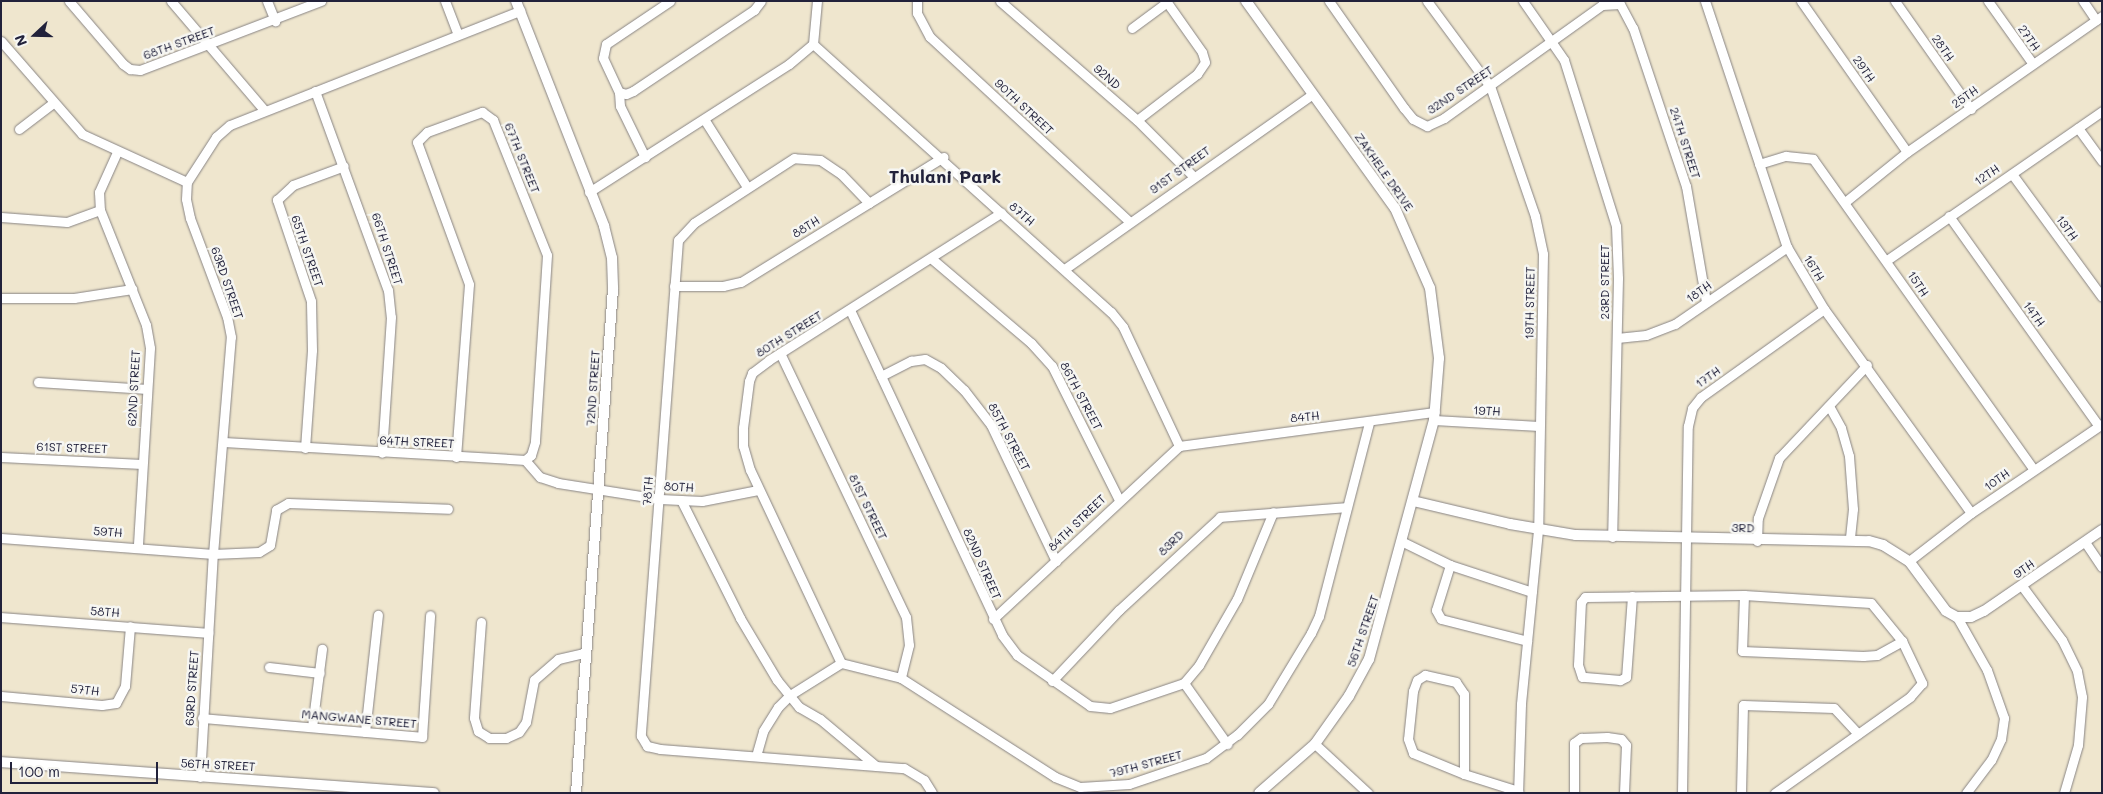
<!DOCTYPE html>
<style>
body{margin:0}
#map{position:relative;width:2103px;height:794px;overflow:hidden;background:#efe6ce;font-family:Mali,sans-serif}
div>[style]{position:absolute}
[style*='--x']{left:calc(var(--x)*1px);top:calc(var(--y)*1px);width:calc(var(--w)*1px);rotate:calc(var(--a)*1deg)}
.roads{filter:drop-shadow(0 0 1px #888484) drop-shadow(0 0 1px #888484)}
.minor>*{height:9px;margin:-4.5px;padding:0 4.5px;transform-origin:4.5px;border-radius:4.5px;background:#fff}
.tertiary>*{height:10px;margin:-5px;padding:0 5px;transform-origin:5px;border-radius:5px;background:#fff}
span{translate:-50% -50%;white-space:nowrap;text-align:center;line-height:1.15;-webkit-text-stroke:5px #f6f6f2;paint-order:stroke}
.street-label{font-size:12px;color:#22223b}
.district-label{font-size:18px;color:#22223b;font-weight:700}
.frame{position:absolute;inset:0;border:2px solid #22223b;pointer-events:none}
.north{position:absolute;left:10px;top:10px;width:50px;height:50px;-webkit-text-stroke:4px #f6f6f2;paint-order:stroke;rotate:249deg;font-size:14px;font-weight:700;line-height:20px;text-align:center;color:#22223b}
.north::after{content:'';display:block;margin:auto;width:18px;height:22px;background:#22223b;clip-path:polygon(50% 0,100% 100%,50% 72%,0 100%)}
.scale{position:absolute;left:10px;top:762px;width:148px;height:22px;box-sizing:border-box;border:2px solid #22223b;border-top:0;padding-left:6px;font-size:15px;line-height:18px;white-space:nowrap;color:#22223b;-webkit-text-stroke:4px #f6f6f2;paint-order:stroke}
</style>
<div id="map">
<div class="roads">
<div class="minor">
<div style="--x:69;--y:1;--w:83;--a:49.4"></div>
<div style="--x:123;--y:64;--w:9;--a:36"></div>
<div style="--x:130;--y:69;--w:10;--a:6"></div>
<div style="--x:140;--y:70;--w:194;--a:-20.9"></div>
<div style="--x:171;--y:1;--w:143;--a:49.5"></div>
<div style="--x:267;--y:1;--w:22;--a:68"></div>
<div style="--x:445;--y:1;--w:36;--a:69"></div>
<div style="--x:670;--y:1;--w:77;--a:146.1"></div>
<div style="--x:606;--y:44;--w:14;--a:102"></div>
<div style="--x:603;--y:58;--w:38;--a:65"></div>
<div style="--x:619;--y:92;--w:7;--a:16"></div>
<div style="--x:626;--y:94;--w:8;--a:-23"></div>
<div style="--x:633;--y:91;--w:146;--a:-33.8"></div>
<div style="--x:754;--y:10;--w:11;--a:-52"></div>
<div style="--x:917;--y:1;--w:12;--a:90"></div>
<div style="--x:917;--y:13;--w:27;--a:62"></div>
<div style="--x:930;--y:37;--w:272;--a:42.8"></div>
<div style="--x:1000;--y:1;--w:181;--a:41"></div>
<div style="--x:1137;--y:120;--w:79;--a:45"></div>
<div style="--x:1329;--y:1;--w:131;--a:55"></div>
<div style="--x:1404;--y:108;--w:14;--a:51"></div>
<div style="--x:1413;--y:119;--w:16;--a:27"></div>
<div style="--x:1427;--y:126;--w:19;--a:-25"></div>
<div style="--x:1444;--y:118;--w:194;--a:-35.6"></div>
<div style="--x:1602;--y:5;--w:18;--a:-3"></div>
<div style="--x:1620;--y:4;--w:27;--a:62"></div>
<div style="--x:1633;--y:28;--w:167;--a:71.5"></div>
<div style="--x:1686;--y:186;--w:118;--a:80.2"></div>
<div style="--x:1427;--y:1;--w:106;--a:53.5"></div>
<div style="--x:1490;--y:86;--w:138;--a:70.9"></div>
<div style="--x:1535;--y:216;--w:39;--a:78"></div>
<div style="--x:1543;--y:254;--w:276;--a:91"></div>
<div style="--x:1538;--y:530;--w:175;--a:95.6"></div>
<div style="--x:1521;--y:704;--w:89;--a:91.9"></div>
<div style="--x:1523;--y:1;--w:72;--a:55.2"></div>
<div style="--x:1564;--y:60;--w:174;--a:72.6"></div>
<div style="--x:1616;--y:226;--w:52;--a:87.8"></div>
<div style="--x:1618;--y:278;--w:259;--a:91.3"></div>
<div style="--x:1705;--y:1;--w:259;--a:71.6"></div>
<div style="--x:1787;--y:247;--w:72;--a:59.2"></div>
<div style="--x:1824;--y:309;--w:251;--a:54.2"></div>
<div style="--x:1801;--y:1;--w:184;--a:54.9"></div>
<div style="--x:1895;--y:1;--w:132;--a:54.9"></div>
<div style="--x:1988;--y:1;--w:77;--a:54.5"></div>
<div style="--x:2083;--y:1;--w:23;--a:56"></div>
<div style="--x:1132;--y:28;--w:44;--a:-36.6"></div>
<div style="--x:1;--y:41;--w:123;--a:48.9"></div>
<div style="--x:82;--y:134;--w:115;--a:24.6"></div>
<div style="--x:813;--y:44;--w:401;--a:42"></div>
<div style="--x:1111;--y:312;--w:19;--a:51"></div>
<div style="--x:1123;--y:327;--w:132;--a:64.8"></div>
<div style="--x:813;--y:44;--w:43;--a:-84.7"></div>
<div style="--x:315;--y:91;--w:212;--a:69.9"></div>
<div style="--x:388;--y:290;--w:27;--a:84"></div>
<div style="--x:391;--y:317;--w:136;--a:93.8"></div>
<div style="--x:619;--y:92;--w:14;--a:86"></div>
<div style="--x:620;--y:106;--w:57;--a:63.9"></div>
<div style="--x:704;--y:119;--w:80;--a:57.7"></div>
<div style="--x:1137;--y:120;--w:76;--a:-37.5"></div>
<div style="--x:1197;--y:74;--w:14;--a:-56"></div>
<div style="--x:1205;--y:62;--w:10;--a:-107"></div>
<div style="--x:1202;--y:52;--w:62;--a:-125.2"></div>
<div style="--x:2078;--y:128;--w:41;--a:54"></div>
<div style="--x:19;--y:129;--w:43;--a:-37.4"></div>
<div style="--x:117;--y:152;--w:44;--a:114.2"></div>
<div style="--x:99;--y:192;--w:18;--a:87"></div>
<div style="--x:100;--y:210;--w:124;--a:68.2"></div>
<div style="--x:146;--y:325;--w:23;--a:80"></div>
<div style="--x:150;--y:348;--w:199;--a:93.5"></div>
<div style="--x:1759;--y:164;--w:28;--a:-17"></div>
<div style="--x:1786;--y:156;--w:27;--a:6"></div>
<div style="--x:1813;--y:159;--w:380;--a:54.6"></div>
<div style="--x:2012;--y:174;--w:152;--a:53.8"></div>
<div style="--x:589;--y:192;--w:237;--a:-32.6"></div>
<div style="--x:789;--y:64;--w:31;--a:-40"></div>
<div style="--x:1845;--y:202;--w:80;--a:-38.9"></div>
<div style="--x:1907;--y:152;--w:238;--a:-34.9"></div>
<div style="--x:869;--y:203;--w:40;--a:-134"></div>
<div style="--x:841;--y:174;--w:25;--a:-146"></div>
<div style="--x:820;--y:160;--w:26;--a:-176"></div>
<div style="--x:794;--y:158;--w:119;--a:147"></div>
<div style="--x:694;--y:223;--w:23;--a:133"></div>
<div style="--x:678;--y:240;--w:497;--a:94.3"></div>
<div style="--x:641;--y:736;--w:12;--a:59"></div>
<div style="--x:647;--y:746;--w:13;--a:13"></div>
<div style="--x:660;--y:749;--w:245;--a:4.5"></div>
<div style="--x:904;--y:768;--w:23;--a:31"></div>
<div style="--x:924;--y:780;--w:15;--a:58"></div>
<div style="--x:1949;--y:216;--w:258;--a:54.5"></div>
<div style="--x:1;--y:217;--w:66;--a:4.3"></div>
<div style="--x:67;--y:222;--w:35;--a:-20"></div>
<div style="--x:932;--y:259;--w:130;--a:40.3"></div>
<div style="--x:1031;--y:343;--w:31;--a:48"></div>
<div style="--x:1052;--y:366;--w:150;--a:63.4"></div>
<div style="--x:1887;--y:260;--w:262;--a:-34.7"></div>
<div style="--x:1066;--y:268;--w:300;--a:-35.2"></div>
<div style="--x:674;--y:286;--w:49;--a:0"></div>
<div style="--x:723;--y:286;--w:18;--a:-13"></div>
<div style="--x:741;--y:282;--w:238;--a:-31.7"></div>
<div style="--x:1;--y:298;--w:73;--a:0"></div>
<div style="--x:74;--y:298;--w:59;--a:-8.8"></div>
<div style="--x:850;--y:310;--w:359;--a:64.9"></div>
<div style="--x:1002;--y:635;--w:25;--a:53"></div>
<div style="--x:1017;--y:655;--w:89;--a:34.9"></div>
<div style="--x:1090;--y:706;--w:20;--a:6"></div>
<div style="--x:1110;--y:708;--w:78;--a:-18.7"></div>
<div style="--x:1184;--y:683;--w:23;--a:-50"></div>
<div style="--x:1199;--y:665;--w:76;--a:-60.1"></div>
<div style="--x:1237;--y:599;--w:94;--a:-67.5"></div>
<div style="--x:1617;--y:338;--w:29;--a:-6"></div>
<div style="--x:1646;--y:335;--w:31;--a:-21"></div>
<div style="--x:1675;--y:324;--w:136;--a:-34.5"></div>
<div style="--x:780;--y:353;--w:293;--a:64.5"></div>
<div style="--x:906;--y:617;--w:28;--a:84"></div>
<div style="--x:909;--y:645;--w:34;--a:104"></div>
<div style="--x:881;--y:376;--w:34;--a:-27"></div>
<div style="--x:911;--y:361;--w:14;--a:-8"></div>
<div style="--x:925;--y:359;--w:18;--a:29"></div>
<div style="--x:941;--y:368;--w:32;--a:44"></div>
<div style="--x:964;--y:390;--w:44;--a:52.4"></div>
<div style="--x:991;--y:425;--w:151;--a:64.5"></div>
<div style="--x:38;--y:382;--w:109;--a:3.7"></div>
<div style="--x:1829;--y:406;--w:25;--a:61"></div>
<div style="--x:1841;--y:428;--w:29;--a:74"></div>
<div style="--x:1849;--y:456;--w:53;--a:85.7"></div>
<div style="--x:1853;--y:509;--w:31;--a:96"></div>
<div style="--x:1434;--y:420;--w:105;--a:3.3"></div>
<div style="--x:224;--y:442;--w:302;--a:3.4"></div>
<div style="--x:1179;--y:446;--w:258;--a:-7.6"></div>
<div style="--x:305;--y:448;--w:98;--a:-85.9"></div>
<div style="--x:312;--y:350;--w:49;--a:-91.2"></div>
<div style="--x:311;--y:301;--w:107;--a:-108.6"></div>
<div style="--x:277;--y:200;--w:22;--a:-43"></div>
<div style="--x:293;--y:185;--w:54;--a:-20.4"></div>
<div style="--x:1;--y:457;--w:141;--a:2.8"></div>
<div style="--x:456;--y:457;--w:173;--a:-85.7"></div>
<div style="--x:469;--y:284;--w:151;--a:-110.1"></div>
<div style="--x:417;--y:142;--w:14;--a:-45"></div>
<div style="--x:427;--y:132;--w:59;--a:-20"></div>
<div style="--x:482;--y:112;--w:14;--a:36"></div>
<div style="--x:493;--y:120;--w:145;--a:68.2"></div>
<div style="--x:547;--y:255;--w:187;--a:93.7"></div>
<div style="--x:535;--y:442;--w:14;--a:107"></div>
<div style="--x:531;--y:455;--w:8;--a:140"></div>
<div style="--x:525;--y:460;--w:23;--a:49"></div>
<div style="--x:540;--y:477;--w:19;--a:18"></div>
<div style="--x:558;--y:483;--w:103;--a:8.9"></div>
<div style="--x:660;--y:499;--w:42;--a:2.7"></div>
<div style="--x:702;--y:501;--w:57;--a:-11.1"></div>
<div style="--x:681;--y:500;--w:132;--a:63.4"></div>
<div style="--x:740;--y:618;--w:72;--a:59.2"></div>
<div style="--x:777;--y:680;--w:35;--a:51"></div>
<div style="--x:799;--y:707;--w:24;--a:30"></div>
<div style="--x:820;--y:719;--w:73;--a:40"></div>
<div style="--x:1;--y:538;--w:213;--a:4.3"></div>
<div style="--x:213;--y:554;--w:46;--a:-2.5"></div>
<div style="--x:259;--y:552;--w:13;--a:-32"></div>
<div style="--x:270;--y:545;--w:36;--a:-80"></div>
<div style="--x:276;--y:510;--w:14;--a:-30"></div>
<div style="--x:288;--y:503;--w:160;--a:2.1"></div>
<div style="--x:1757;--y:541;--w:23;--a:-88"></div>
<div style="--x:1758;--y:518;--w:64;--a:-70.7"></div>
<div style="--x:1779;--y:458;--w:128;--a:-46.6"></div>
<div style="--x:1403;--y:542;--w:52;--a:26.1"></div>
<div style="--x:1450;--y:565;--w:86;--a:18.2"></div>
<div style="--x:2085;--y:542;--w:30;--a:56"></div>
<div style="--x:1909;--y:561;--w:78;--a:-37.7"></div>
<div style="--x:1971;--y:513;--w:158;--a:-34.2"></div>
<div style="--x:1450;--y:565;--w:47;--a:107.3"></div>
<div style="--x:1436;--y:610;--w:10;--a:61"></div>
<div style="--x:1441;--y:619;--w:89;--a:14.3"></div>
<div style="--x:2022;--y:586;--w:67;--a:53.5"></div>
<div style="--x:2062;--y:640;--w:34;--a:64"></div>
<div style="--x:2077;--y:671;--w:26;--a:79"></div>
<div style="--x:2082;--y:697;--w:48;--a:94.8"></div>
<div style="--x:2078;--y:745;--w:50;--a:106.3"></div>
<div style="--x:1744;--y:595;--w:56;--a:92"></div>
<div style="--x:1742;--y:651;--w:121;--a:2.4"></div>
<div style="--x:1863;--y:656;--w:14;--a:-4"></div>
<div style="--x:1877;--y:655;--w:29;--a:-29"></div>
<div style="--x:1632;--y:596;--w:81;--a:94.2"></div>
<div style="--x:1626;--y:677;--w:7;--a:153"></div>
<div style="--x:1620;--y:680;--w:38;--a:-175"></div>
<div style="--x:1582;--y:677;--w:13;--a:-108"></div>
<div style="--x:1578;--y:665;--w:63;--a:-87.3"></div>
<div style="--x:1581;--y:602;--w:6;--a:-51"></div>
<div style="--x:1585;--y:597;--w:159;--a:-0.7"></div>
<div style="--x:1744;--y:595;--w:127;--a:3.6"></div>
<div style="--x:1871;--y:603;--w:49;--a:50.8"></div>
<div style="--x:1902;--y:641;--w:47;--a:64.5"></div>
<div style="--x:1922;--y:683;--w:18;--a:131"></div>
<div style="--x:1910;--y:697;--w:166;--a:144.6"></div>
<div style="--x:1;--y:617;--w:208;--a:4.4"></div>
<div style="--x:1957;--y:617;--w:61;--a:60.5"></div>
<div style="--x:1987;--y:670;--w:51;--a:70.5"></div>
<div style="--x:2004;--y:718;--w:21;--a:98"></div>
<div style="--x:2001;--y:739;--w:23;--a:115"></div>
<div style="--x:1991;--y:760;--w:41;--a:127.1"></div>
<div style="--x:993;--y:619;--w:254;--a:-42.9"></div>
<div style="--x:481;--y:622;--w:96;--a:94.2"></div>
<div style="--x:474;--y:718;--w:14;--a:73"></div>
<div style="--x:478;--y:731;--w:13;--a:32"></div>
<div style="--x:489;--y:738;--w:17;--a:0"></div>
<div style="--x:506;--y:738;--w:14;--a:-25"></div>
<div style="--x:519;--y:732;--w:12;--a:-55"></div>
<div style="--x:526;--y:722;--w:43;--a:-79.2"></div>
<div style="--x:534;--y:680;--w:32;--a:-41"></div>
<div style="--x:558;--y:659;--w:27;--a:-13"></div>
<div style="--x:841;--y:663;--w:213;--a:-115.2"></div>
<div style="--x:750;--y:470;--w:25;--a:-106"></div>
<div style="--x:743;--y:446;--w:18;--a:-90"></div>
<div style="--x:743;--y:428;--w:47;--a:-82.7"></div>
<div style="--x:749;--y:381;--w:9;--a:-69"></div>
<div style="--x:752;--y:373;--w:21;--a:-37"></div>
<div style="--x:769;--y:360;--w:275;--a:-32.4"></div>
<div style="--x:269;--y:667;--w:51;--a:6.7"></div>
<div style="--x:1052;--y:681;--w:98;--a:-46.7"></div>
<div style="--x:1119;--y:610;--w:137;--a:-42.6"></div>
<div style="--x:1220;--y:517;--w:127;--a:-4.5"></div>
<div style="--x:1184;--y:683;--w:75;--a:54.8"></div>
<div style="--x:1;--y:696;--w:101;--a:5.1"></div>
<div style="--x:102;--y:705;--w:14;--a:-8"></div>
<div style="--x:116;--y:703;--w:19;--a:-62"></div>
<div style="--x:125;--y:686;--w:60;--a:-85.2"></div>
<div style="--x:202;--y:718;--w:221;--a:4.9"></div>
<div style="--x:422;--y:737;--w:122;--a:-86.2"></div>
<div style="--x:312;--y:727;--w:79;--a:-82.7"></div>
<div style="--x:365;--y:732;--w:118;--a:-83.7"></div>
<div style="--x:1315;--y:744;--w:72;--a:42.8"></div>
<div style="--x:756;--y:756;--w:26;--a:-74"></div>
<div style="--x:763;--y:731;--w:28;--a:-58"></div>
<div style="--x:778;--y:707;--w:17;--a:-45"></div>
<div style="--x:790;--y:695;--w:60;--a:-32.1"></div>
<div style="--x:841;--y:663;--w:62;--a:14"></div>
<div style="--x:901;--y:678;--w:183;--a:32.7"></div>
<div style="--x:1055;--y:777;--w:27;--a:22"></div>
<div style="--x:1080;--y:787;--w:49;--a:-3.5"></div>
<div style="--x:1129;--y:784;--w:81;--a:-18.7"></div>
<div style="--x:1206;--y:758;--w:39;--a:-37"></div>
<div style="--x:1237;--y:735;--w:44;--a:-45"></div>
<div style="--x:1268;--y:704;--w:83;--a:-58.8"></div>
<div style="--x:1311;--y:633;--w:19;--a:-65"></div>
<div style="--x:1319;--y:616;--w:200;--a:-75.5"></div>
<div style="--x:1464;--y:774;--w:80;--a:-90"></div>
<div style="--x:1464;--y:694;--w:14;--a:-124"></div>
<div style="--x:1456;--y:682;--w:32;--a:-167"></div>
<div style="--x:1425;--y:675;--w:9;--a:148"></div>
<div style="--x:1417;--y:680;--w:12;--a:110"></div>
<div style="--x:1413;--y:691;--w:48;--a:95.9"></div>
<div style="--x:1408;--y:739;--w:15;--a:70"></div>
<div style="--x:1413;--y:753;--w:55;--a:22.4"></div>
<div style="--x:1464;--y:774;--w:57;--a:17.5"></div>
<div style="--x:200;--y:777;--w:223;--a:-86.7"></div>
<div style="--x:213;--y:554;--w:218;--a:-85.3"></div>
<div style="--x:231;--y:337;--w:20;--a:-101"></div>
<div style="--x:227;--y:317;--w:106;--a:-110.5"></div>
<div style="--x:190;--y:218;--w:19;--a:-102"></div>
<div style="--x:186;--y:199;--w:17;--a:-87"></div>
<div style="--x:187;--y:182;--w:54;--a:-57.2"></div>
<div style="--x:216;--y:137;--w:18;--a:-41"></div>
<div style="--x:230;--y:125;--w:312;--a:-21.5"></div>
<div style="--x:1574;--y:793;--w:50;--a:-90"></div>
<div style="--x:1574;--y:743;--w:9;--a:-36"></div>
<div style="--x:1581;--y:738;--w:26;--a:-2"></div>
<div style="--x:1607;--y:737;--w:14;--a:8"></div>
<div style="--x:1621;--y:739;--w:8;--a:50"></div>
<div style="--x:1626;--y:745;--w:48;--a:92.4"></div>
<div style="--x:1682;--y:793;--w:367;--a:-89.1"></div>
<div style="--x:1688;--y:426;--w:18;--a:-77"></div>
<div style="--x:1692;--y:408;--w:14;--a:-51"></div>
<div style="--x:1701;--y:397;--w:151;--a:-35.6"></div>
<div style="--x:1741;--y:793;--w:88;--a:-88.7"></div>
<div style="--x:1743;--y:705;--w:91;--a:1.9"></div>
<div style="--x:1834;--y:708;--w:35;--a:47"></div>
</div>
<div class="tertiary">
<div style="--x:516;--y:1;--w:242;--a:68.6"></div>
<div style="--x:604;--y:226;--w:33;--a:76"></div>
<div style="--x:612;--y:258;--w:31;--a:88"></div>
<div style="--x:613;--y:289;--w:505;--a:94.2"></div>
<div style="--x:1246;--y:1;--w:255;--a:54.3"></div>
<div style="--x:1395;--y:208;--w:87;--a:66.4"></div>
<div style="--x:1430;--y:288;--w:71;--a:82.7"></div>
<div style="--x:1439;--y:358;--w:62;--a:94.6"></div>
<div style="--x:1434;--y:420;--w:248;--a:105.2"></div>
<div style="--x:1369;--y:659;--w:42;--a:118.4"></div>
<div style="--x:1349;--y:696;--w:59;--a:125.3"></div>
<div style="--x:1315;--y:744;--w:74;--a:138.8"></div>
<div style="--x:1413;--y:501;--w:100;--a:13.3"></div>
<div style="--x:1510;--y:524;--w:67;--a:9.5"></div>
<div style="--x:1576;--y:535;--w:293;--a:1.2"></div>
<div style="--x:1869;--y:541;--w:15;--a:16"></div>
<div style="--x:1883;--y:545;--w:31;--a:32"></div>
<div style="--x:1909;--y:561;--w:62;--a:53.5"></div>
<div style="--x:1946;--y:611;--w:13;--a:29"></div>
<div style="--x:1957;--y:617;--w:14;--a:0"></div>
<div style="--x:1971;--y:617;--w:14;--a:-25"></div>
<div style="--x:1984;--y:611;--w:143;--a:-34.5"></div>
<div style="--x:1;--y:762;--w:434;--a:4.1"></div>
</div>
</div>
<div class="street-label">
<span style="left:2029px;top:38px;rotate:55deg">27TH</span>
<span style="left:179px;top:43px;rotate:-20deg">68TH STREET</span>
<span style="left:1943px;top:48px;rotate:55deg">28TH</span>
<span style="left:1864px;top:69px;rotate:55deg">29TH</span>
<span style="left:1107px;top:77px;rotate:41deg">92ND</span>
<span style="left:1460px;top:90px;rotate:-34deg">32ND STREET</span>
<span style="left:1965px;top:97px;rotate:-35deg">25TH</span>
<span style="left:1024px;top:107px;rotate:43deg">90TH STREET</span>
<span style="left:1685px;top:143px;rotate:72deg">24TH STREET</span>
<span style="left:522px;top:158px;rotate:68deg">67TH STREET</span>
<span style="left:1180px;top:170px;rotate:-36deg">91ST STREET</span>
<span style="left:1384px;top:172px;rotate:55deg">ZAKHELE DRIVE</span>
<span style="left:1987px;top:175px;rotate:-34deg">12TH</span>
<span style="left:1022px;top:214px;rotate:41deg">87TH</span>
<span style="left:806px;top:227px;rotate:-32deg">88TH</span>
<span style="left:2067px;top:228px;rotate:54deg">13TH</span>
<span style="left:387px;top:249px;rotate:72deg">66TH STREET</span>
<span style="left:307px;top:251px;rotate:71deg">65TH STREET</span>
<span style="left:1814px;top:268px;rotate:59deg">16TH</span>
<span style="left:1605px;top:282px;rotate:-90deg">23RD STREET</span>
<span style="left:227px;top:283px;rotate:71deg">63RD STREET</span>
<span style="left:1918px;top:284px;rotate:56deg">15TH</span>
<span style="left:1699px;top:292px;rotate:-35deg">18TH</span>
<span style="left:1530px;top:303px;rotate:-89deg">19TH STREET</span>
<span style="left:2034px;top:314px;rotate:54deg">14TH</span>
<span style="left:789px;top:334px;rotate:-32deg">80TH STREET</span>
<span style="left:1708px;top:377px;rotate:-36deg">17TH</span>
<span style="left:134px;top:388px;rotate:-87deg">62ND STREET</span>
<span style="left:593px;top:388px;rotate:-86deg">72ND STREET</span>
<span style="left:1081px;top:396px;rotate:62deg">86TH STREET</span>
<span style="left:1487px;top:411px;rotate:3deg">19TH</span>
<span style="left:1305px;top:417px;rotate:-6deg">84TH</span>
<span style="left:1009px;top:437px;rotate:62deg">85TH STREET</span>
<span style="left:417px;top:442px;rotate:3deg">64TH STREET</span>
<span style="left:72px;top:448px;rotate:2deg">61ST STREET</span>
<span style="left:1997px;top:480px;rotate:-35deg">10TH</span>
<span style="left:679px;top:487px;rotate:3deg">80TH</span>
<span style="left:648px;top:491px;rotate:-86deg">78TH</span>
<span style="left:868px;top:507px;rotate:64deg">81ST STREET</span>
<span style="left:1077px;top:523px;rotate:-44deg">84TH STREET</span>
<span style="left:1743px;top:528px;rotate:1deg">3RD</span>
<span style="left:108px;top:532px;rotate:4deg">59TH</span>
<span style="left:1171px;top:543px;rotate:-44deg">83RD</span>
<span style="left:982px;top:564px;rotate:66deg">82ND STREET</span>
<span style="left:2024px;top:569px;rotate:-35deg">9TH</span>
<span style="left:105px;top:612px;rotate:4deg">58TH</span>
<span style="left:1363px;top:631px;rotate:-71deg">56TH STREET</span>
<span style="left:192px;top:688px;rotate:-86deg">63RD STREET</span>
<span style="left:85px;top:690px;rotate:6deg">57TH</span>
<span style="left:359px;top:719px;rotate:5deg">MANGWANE STREET</span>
<span style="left:1146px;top:764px;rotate:-15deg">79TH STREET</span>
<span style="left:218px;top:765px;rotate:3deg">56TH STREET</span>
</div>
<div class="district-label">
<span style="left:945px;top:176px">Thulani Park</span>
</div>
<div class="frame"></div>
<div class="north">N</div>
<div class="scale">100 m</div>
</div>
